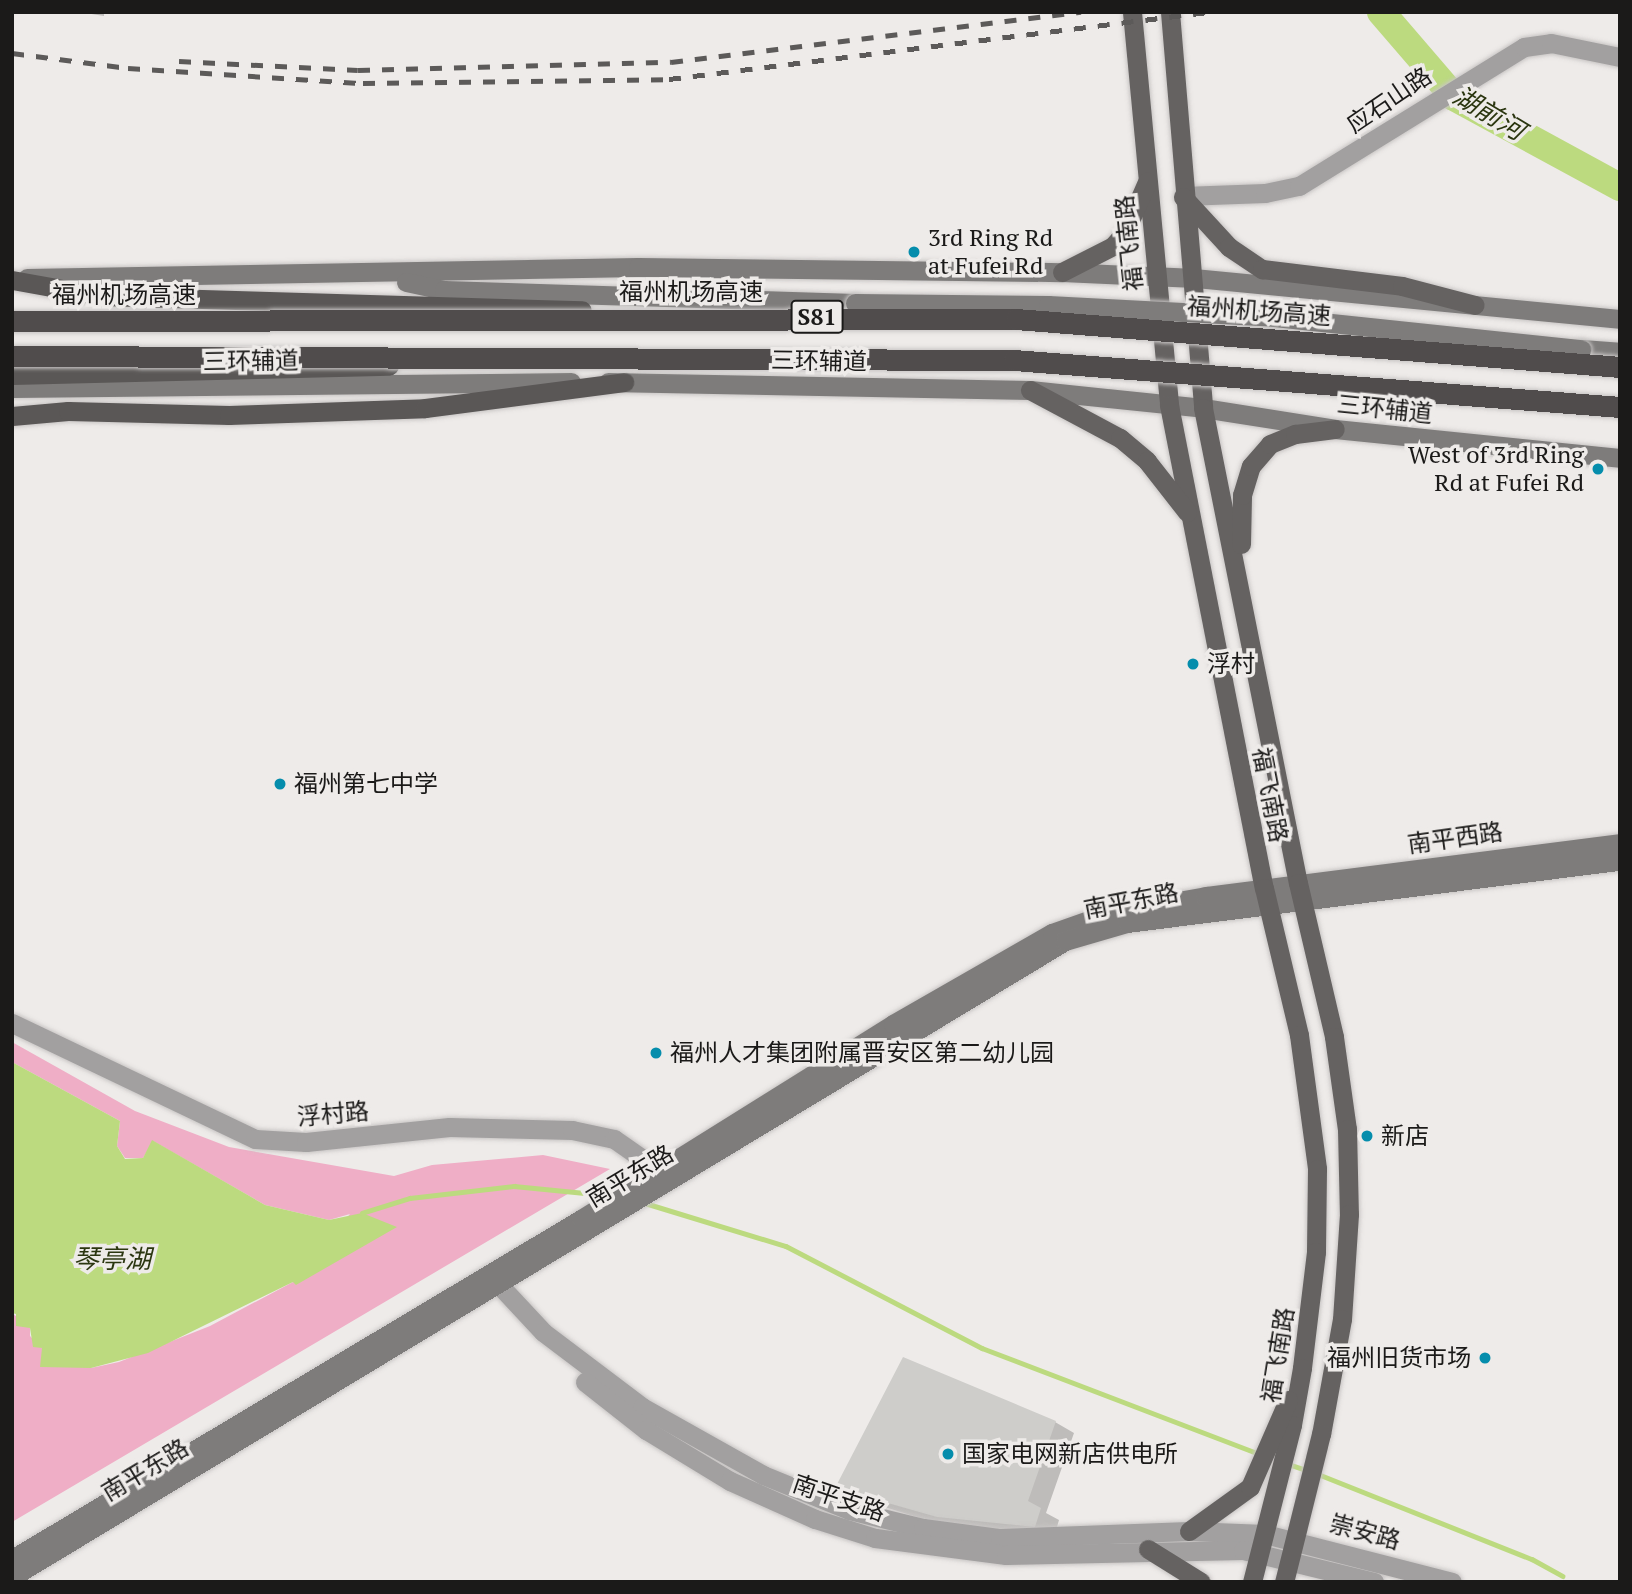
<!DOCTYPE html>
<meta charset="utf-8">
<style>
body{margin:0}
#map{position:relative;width:1632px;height:1594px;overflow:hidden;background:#eeebe9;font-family:"PT Serif","Noto Sans SC",serif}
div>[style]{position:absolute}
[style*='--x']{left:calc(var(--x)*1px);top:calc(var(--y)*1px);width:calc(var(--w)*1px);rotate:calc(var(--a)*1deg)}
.green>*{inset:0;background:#efaec6}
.water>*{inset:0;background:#bcda7f}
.shadow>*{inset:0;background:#0003}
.stream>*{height:4.5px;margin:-2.25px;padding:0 2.25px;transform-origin:2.25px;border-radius:2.25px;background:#bcda7f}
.river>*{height:28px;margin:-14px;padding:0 14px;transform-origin:14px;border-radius:14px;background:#bcda7f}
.building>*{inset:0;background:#cecdca}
.roads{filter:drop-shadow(0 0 2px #c8c5c4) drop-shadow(0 0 2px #c8c5c4)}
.tertiary>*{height:19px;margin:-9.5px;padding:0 9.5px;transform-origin:9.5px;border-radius:9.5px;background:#a2a0a0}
.secondary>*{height:19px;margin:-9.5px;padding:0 9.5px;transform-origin:9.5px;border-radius:9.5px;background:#7e7c7b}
.primary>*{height:19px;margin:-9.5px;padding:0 9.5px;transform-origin:9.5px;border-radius:9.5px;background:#656261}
.trunk>*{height:19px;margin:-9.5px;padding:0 9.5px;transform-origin:9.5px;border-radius:9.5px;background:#5a5756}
.rail>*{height:4.5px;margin-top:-2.25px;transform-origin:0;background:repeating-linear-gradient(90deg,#5c5a59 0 12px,transparent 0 24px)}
.bridges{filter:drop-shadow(0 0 2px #c8c5c4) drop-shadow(0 0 2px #c8c5c4)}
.secondary-bridge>*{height:19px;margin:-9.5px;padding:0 9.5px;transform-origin:9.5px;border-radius:9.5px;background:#7e7c7b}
.motorway-bridge>*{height:21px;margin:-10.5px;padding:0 10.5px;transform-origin:10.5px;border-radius:10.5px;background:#504c4c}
.dots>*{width:19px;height:19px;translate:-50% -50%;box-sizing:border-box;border:4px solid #eeebe9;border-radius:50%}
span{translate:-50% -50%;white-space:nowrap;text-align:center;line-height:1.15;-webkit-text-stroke:7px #eeebe9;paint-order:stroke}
.shield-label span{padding:2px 5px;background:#eeebe9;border:2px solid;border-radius:5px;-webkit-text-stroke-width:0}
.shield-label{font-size:23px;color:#1b1a19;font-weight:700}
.street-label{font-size:24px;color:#1b1a19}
.poi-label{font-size:24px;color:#1b1a19}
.left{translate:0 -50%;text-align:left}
.right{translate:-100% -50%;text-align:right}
.water-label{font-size:26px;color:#2b3610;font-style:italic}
.frame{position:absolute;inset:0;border:14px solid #1b1a19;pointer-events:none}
</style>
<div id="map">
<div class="green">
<div style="clip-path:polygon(12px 1042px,135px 1111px,229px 1147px,394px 1176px,432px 1165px,543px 1155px,610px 1169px,12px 1522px,12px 1313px,30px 1328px,30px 1336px,42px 1348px,91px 1368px,119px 1362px,210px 1326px,293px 1282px,350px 1214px,329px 1220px,265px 1205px,153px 1141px,143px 1158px,125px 1158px,117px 1146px,120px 1121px,12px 1062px)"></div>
</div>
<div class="water">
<div style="clip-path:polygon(12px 1062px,120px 1121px,117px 1146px,125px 1159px,143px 1158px,152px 1140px,265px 1205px,329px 1220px,362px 1213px,397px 1227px,296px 1285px,293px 1282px,148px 1353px,91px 1368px,40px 1367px,42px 1348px,33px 1347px,30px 1328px,16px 1326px,16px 1314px,12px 1313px)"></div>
</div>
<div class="shadow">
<div style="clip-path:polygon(79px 12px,104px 12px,104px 16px)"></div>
<div style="clip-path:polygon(1055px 1422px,1074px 1433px,1046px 1513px,1059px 1520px,1054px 1537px,926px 1520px,856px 1498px,837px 1487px)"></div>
</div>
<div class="stream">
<div style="--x:645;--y:1203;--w:147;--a:17"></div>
<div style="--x:786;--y:1246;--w:221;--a:27.5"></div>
<div style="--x:982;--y:1348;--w:298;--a:20.9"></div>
<div style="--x:362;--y:1213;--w:50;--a:-17.4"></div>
<div style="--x:410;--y:1198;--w:105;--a:-6.6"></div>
<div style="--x:514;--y:1186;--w:91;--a:5.6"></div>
<div style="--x:1288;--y:1464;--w:19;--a:18"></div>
<div style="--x:1318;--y:1474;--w:230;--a:21.7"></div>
<div style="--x:1532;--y:1559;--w:35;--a:29"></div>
</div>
<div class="river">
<div style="--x:1381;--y:12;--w:112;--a:49.3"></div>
<div style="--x:1454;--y:97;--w:189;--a:28.5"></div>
</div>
<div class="building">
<div style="clip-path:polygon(903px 1357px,1056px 1421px,1028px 1501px,1041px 1508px,1035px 1527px,937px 1517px,835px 1488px)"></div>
</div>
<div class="roads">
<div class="tertiary">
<div style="--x:1183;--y:196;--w:82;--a:-2.1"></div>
<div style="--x:1265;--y:193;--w:35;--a:-12"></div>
<div style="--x:1299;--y:186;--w:264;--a:-31.7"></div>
<div style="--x:1524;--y:47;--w:27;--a:-8"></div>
<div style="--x:1551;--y:43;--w:70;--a:11.5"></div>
<div style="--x:12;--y:1023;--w:269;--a:25.5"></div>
<div style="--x:255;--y:1139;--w:51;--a:3.4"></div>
<div style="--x:306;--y:1142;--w:144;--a:-6"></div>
<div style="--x:449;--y:1127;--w:123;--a:1.4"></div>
<div style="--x:572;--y:1130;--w:43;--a:12.1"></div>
<div style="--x:614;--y:1139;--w:68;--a:34.9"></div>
<div style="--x:489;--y:1274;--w:79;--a:47"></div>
<div style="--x:543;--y:1332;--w:124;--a:37.1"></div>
<div style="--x:642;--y:1407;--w:139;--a:29.3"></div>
<div style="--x:763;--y:1475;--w:93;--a:22.1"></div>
<div style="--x:849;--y:1510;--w:76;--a:13.7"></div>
<div style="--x:923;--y:1528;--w:78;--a:7.4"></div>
<div style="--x:1000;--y:1538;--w:189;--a:-2.1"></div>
<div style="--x:1189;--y:1531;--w:76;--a:2.3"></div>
<div style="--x:1265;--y:1534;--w:193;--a:14.4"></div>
<div style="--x:585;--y:1382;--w:78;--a:38.2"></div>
<div style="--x:646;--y:1430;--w:98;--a:31.3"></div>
<div style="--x:730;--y:1481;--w:93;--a:24.1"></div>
<div style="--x:815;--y:1519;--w:63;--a:17.6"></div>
<div style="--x:875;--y:1538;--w:132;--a:7.4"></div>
<div style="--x:1006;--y:1555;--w:237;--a:-1.2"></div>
<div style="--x:1243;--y:1550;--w:135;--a:13.7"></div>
</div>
<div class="secondary">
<div style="--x:27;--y:278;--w:611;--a:-1.03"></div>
<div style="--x:638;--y:267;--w:424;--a:0.7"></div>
<div style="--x:1062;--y:272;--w:133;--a:2.6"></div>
<div style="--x:1195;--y:278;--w:427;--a:5.5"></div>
<div style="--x:406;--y:282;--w:39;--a:12"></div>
<div style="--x:444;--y:290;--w:411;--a:1.8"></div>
<div style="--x:1581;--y:349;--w:39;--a:4"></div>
<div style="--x:608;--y:382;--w:422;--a:1.1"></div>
<div style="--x:1030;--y:390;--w:174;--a:5.9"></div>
<div style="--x:1203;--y:408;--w:134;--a:9"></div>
<div style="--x:1335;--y:429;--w:286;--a:5.8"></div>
<div style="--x:12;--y:388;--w:559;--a:-0.61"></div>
<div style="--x:12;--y:1559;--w:663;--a:-30.86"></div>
<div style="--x:581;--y:1219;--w:368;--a:-32"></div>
<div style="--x:893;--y:1024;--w:183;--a:-29.8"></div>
<div style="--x:1052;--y:933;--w:57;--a:-19.4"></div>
<div style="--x:1106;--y:914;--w:102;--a:-10.2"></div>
<div style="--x:1206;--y:896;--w:417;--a:-7.3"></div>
<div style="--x:12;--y:1577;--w:1230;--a:-31.13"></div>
<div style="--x:1065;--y:941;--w:65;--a:-16.2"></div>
<div style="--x:1127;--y:923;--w:497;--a:-7.2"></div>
</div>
<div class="primary">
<div style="--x:1132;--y:12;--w:395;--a:84.6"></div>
<div style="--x:1169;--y:405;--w:492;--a:78.9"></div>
<div style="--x:1264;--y:888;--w:151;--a:76.6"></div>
<div style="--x:1299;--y:1035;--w:135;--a:82.3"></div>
<div style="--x:1317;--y:1169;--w:83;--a:90.7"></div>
<div style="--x:1316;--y:1252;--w:117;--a:96.9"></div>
<div style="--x:1302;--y:1368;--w:58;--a:100"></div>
<div style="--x:1292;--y:1425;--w:162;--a:104.3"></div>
<div style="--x:1170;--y:12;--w:397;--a:85.2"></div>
<div style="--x:1203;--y:408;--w:484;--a:78.7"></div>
<div style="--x:1298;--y:883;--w:158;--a:76.8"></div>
<div style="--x:1334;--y:1037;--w:93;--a:82"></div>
<div style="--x:1347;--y:1129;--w:85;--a:88.7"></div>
<div style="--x:1349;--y:1214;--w:105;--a:93.8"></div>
<div style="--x:1342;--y:1319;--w:117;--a:100.3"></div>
<div style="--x:1321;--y:1434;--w:153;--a:104"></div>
<div style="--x:1183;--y:197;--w:68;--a:47.4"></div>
<div style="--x:1229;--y:247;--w:40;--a:34"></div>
<div style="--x:1262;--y:269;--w:141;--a:6.9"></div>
<div style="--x:1402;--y:286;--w:75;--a:14.6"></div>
<div style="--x:1062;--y:272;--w:57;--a:-27"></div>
<div style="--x:1113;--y:246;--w:18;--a:-49"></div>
<div style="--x:1125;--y:232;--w:55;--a:-66.3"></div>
<div style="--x:1030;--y:390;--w:102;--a:28.1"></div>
<div style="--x:1120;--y:438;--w:35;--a:40"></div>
<div style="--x:1147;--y:461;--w:65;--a:51.9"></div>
<div style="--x:1241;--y:544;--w:49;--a:-88.8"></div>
<div style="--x:1242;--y:495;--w:30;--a:-73"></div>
<div style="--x:1251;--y:466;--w:29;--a:-49"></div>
<div style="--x:1270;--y:444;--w:27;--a:-22"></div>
<div style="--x:1295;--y:434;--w:40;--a:-7.1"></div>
<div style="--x:1189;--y:1531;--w:75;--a:-35.8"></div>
<div style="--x:1250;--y:1487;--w:95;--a:-66.4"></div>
<div style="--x:1148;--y:1549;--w:62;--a:31.9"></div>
</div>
<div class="trunk">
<div style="--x:12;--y:280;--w:90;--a:10.2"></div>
<div style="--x:101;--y:296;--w:481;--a:1.7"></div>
<div style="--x:12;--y:375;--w:377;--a:-1.4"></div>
<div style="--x:12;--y:416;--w:56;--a:-5.1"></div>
<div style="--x:68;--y:411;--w:161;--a:1.4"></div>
<div style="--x:229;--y:415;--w:196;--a:-2"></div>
<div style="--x:425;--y:408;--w:201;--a:-7.4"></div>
</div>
</div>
<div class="rail">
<div style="--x:12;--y:53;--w:117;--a:7.4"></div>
<div style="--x:128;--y:68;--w:235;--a:3.7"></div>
<div style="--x:363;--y:83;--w:306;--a:-0.7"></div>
<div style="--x:669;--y:79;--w:543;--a:-7.09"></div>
<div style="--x:179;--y:61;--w:179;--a:2.9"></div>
<div style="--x:358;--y:70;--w:313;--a:-1.5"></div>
<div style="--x:671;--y:62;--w:413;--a:-7"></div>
</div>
<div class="bridges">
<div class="secondary-bridge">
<div style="--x:855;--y:303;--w:193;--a:0.6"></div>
<div style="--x:1048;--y:305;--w:226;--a:3"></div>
<div style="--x:1274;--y:317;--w:309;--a:6"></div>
</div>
<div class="motorway-bridge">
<div style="--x:12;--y:321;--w:1004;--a:-0.11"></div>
<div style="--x:1016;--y:319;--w:606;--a:4.54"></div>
<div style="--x:12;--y:356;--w:1002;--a:0.23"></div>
<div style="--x:1014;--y:360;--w:608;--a:4.43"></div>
</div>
</div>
<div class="dots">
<div style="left:914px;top:252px;background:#058dac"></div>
<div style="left:1598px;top:469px;background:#058dac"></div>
<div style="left:1193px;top:664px;background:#058dac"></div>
<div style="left:280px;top:784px;background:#058dac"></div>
<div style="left:656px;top:1053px;background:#058dac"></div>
<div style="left:1367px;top:1136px;background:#058dac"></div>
<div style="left:1485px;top:1358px;background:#058dac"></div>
<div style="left:948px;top:1454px;background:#058dac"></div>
</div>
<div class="shield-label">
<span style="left:817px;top:317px">S81</span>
</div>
<div class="street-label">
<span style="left:1389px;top:100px;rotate:-34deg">应石山路</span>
<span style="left:1129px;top:243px;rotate:-96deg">福飞南路</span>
<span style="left:691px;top:292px">福州机场高速</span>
<span style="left:124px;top:295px">福州机场高速</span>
<span style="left:1259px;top:311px;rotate:4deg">福州机场高速</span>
<span style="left:251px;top:361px;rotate:-1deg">三环辅道</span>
<span style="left:819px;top:361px;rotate:1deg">三环辅道</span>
<span style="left:1385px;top:409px;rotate:6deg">三环辅道</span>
<span style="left:1270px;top:795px;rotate:79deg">福飞南路</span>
<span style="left:1455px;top:838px;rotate:-8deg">南平西路</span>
<span style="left:1131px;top:901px;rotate:-11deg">南平东路</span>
<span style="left:333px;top:1114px;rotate:-5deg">浮村路</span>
<span style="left:630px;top:1176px;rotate:-31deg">南平东路</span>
<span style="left:1278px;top:1355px;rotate:-81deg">福飞南路</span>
<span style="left:145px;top:1470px;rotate:-31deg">南平东路</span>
<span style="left:839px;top:1498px;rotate:19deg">南平支路</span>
<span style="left:1365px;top:1532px;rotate:15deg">崇安路</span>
</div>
<div class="poi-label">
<span class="left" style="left:928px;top:252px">3rd Ring Rd<br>at Fufei Rd</span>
<span class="right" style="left:1584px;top:469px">West of 3rd Ring<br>Rd at Fufei Rd</span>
<span class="left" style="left:1207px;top:664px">浮村</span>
<span class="left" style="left:294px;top:784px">福州第七中学</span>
<span class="left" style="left:670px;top:1053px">福州人才集团附属晋安区第二幼儿园</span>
<span class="left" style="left:1381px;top:1136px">新店</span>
<span class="right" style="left:1471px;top:1358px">福州旧货市场</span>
<span class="left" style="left:962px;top:1454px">国家电网新店供电所</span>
</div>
<div class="water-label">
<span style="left:1489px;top:113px;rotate:31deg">湖前河</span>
<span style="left:112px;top:1259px">琴亭湖</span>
</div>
<div class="frame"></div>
</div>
